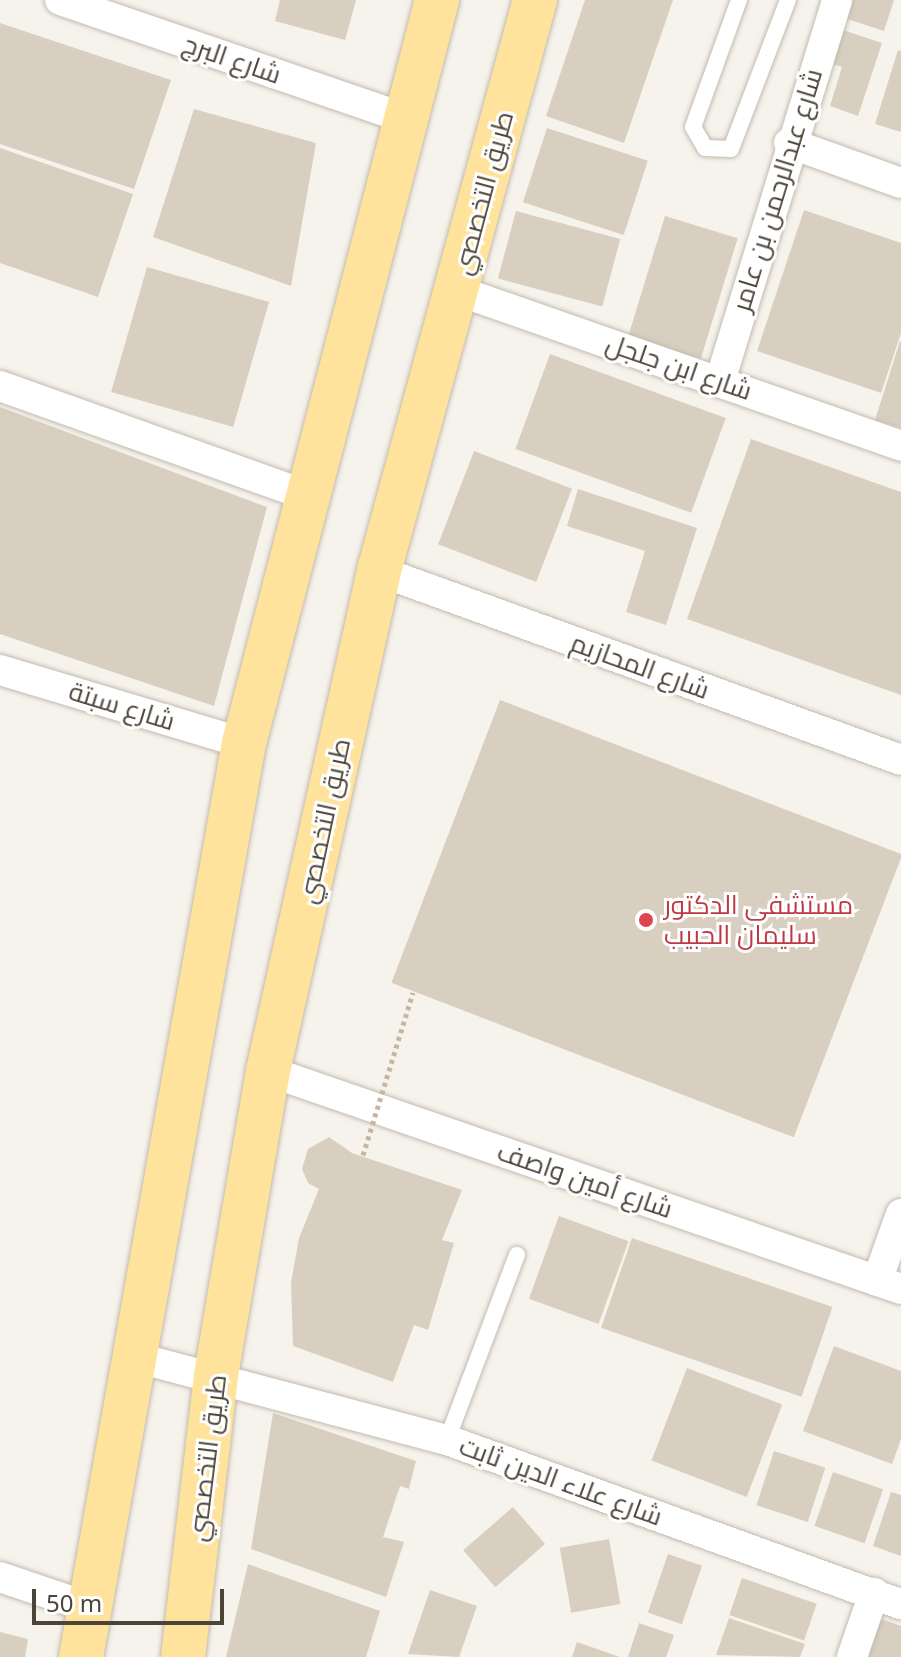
<!DOCTYPE html>
<meta charset="utf-8">
<style>
body{margin:0}
#map{position:relative;width:901px;height:1657px;overflow:hidden;background:#f6f3ec;font-family:"Noto Sans",Cairo,sans-serif}
div>[style]{position:absolute}
[style*='--x']{left:calc(var(--x)*1px);top:calc(var(--y)*1px);width:calc(var(--w)*1px);rotate:calc(var(--a)*1deg)}
.building>*{inset:0;background:#d8cfc1;transform-origin:0 0}
.roads{filter:drop-shadow(0 0 2px #c2bbae) drop-shadow(0 0 2px #c2bbae)}
.lane>*{height:16px;margin:-8px;padding:0 8px;transform-origin:8px;border-radius:8px;background:#fff}
.street>*{height:30px;margin:-15px;padding:0 15px;transform-origin:15px;border-radius:15px;background:#fff}
.primary>*{height:44px;margin:-22px;padding:0 22px;transform-origin:22px;border-radius:22px;background:#ffe39c}
.path-bridge>*{height:5px;margin-top:-2.5px;transform-origin:0;background:repeating-linear-gradient(90deg,#c4b79f 0 4px,transparent 0 8px)}
.dots>*{width:22px;height:22px;translate:-50% -50%;box-sizing:border-box;border:4px solid #fff;border-radius:50%}
span{translate:-50% -50%;white-space:nowrap;text-align:center;line-height:1.15;-webkit-text-stroke:6px #fff;paint-order:stroke}
.street-label{font-size:26px;color:#4b4439}
.health-label{font-size:26px;color:#be3a42}
.left{translate:0 -50%;text-align:left}
.scale{position:absolute;left:32px;top:1589px;width:192px;height:36px;box-sizing:border-box;border:4px solid #4b4439;border-top:0;padding-left:10px;font-size:24px;line-height:28px;white-space:nowrap;color:#4b4439;-webkit-text-stroke:6px #fff;paint-order:stroke}
</style>
<div id="map">
<div class="building">
<div style="clip-path:polygon(280px 0,356px 0,345px 40px,275px 21px)"></div>
<div style="clip-path:polygon(585px 0,673px 0,624px 143px,546px 116px)"></div>
<div style="clip-path:polygon(846px 0,894px 0,884px 31px,841px 17px)"></div>
<div style="clip-path:polygon(0 23px,171px 80px,134px 189px,0 144px)"></div>
<div style="clip-path:polygon(837px 28px,882px 43px,858px 116px,830px 106px,842px 67px,826px 62px)"></div>
<div style="clip-path:polygon(898px 50px,901px 51px,901px 132px,875px 124px)"></div>
<div style="clip-path:polygon(194px 109px,316px 143px,291px 286px,153px 237px)"></div>
<div style="left:547px;top:128px;width:106px;height:78px;rotate:18deg"></div>
<div style="clip-path:polygon(0 148px,133px 194px,98px 297px,0 263px)"></div>
<div style="clip-path:polygon(804px 210px,901px 243px,901px 333px,881px 393px,757px 351px)"></div>
<div style="left:516px;top:211px;width:108px;height:70px;rotate:15deg"></div>
<div style="left:665px;top:216px;width:76px;height:126px;rotate:17deg"></div>
<div style="left:147px;top:267px;width:127px;height:130px;rotate:16deg"></div>
<div style="clip-path:polygon(900px 341px,901px 341px,901px 428px,875px 420px)"></div>
<div style="left:550px;top:354px;width:187px;height:101px;rotate:20deg"></div>
<div style="clip-path:polygon(0 407px,267px 507px,214px 706px,0 634px)"></div>
<div style="clip-path:polygon(751px 439px,901px 492px,901px 695px,687px 619px)"></div>
<div style="left:474px;top:451px;width:105px;height:100px;rotate:21deg"></div>
<div style="clip-path:polygon(578px 489px,697px 528px,666px 625px,626px 612px,645px 551px,567px 526px)"></div>
<div style="left:500px;top:700px;width:431px;height:303px;rotate:21deg"></div>
<div style="clip-path:polygon(329px 1137px,352px 1153px,462px 1190px,442px 1240px,454px 1243px,428px 1330px,414px 1325px,393px 1382px,293px 1346px,291px 1283px,299px 1238px,319px 1189px,308px 1183px,302px 1169px,308px 1149px)"></div>
<div style="left:559px;top:1216px;width:74px;height:88px;rotate:20deg"></div>
<div style="left:632px;top:1238px;width:212px;height:95px;rotate:19deg"></div>
<div style="clip-path:polygon(834px 1346px,901px 1371px,901px 1439px,892px 1464px,803px 1431px)"></div>
<div style="left:687px;top:1368px;width:102px;height:99px;rotate:21deg"></div>
<div style="clip-path:polygon(273px 1413px,416px 1461px,409px 1489px,400px 1486px,383px 1537px,404px 1542px,386px 1597px,251px 1549px)"></div>
<div style="left:774px;top:1451px;width:54px;height:57px;rotate:18deg"></div>
<div style="left:833px;top:1472px;width:53px;height:57px;rotate:19deg"></div>
<div style="clip-path:polygon(891px 1492px,901px 1495px,901px 1556px,873px 1546px)"></div>
<div style="left:513px;top:1507px;width:49px;height:66px;rotate:49deg"></div>
<div style="left:609px;top:1539px;width:66px;height:50px;rotate:80deg"></div>
<div style="left:668px;top:1554px;width:36px;height:62px;rotate:19deg"></div>
<div style="clip-path:polygon(248px 1564px,380px 1611px,366px 1657px,226px 1657px)"></div>
<div style="left:742px;top:1578px;width:79px;height:39px;rotate:19deg"></div>
<div style="clip-path:polygon(430px 1590px,477px 1606px,459px 1657px,408px 1654px)"></div>
<div style="clip-path:polygon(729px 1618px,805px 1644px,800px 1657px,716px 1655px)"></div>
<div style="clip-path:polygon(879px 1618px,901px 1626px,901px 1657px,865px 1657px)"></div>
<div style="clip-path:polygon(639px 1623px,674px 1635px,666px 1657px,628px 1657px)"></div>
<div style="clip-path:polygon(0 1632px,28px 1639px,25px 1657px,0 1657px)"></div>
<div style="clip-path:polygon(577px 1642px,620px 1657px,572px 1657px)"></div>
</div>
<div class="roads">
<div class="lane">
<div style="--x:739;--y:0;--w:135;--a:109.9"></div>
<div style="--x:693;--y:127;--w:24;--a:60"></div>
<div style="--x:705;--y:148;--w:26;--a:2"></div>
<div style="--x:731;--y:149;--w:160;--a:-69.1"></div>
<div style="--x:447;--y:1440;--w:198;--a:-69.3"></div>
</div>
<div class="street">
<div style="--x:60;--y:0;--w:365;--a:18.9"></div>
<div style="--x:789;--y:143;--w:119;--a:19.7"></div>
<div style="--x:456;--y:290;--w:472;--a:19.3"></div>
<div style="--x:720;--y:381;--w:399;--a:-72.9"></div>
<div style="--x:0;--y:386;--w:328;--a:19.6"></div>
<div style="--x:379;--y:571;--w:555;--a:19.9"></div>
<div style="--x:0;--y:670;--w:255;--a:16.7"></div>
<div style="--x:268;--y:1071;--w:669;--a:19"></div>
<div style="--x:877;--y:1281;--w:71;--a:-70.3"></div>
<div style="--x:135;--y:1357;--w:323;--a:14.9"></div>
<div style="--x:447;--y:1440;--w:483;--a:19.9"></div>
<div style="--x:0;--y:1577;--w:96;--a:18.8"></div>
<div style="--x:852;--y:1657;--w:68;--a:-71"></div>
</div>
<div class="primary">
<div style="--x:81;--y:1657;--w:928;--a:-79.89"></div>
<div style="--x:244;--y:743;--w:768;--a:-75.44"></div>
<div style="--x:183;--y:1657;--w:284;--a:-83.3"></div>
<div style="--x:216;--y:1375;--w:308;--a:-80.3"></div>
<div style="--x:268;--y:1071;--w:512;--a:-77.48"></div>
<div style="--x:379;--y:571;--w:592;--a:-74.72"></div>
</div>
</div>
<div class="path-bridge">
<div style="--x:363;--y:1155;--w:170;--a:-72.9"></div>
</div>
<div class="dots">
<div style="left:646px;top:920px;background:#e0444e"></div>
</div>
<div class="street-label">
<span style="left:232px;top:59px;rotate:19deg">شارع البرج</span>
<span style="left:777px;top:190px;rotate:-73deg">شارع عبدالرحمن بن عامر</span>
<span style="left:483px;top:193px;rotate:-75deg">طريق التخصصي</span>
<span style="left:679px;top:367px;rotate:19deg">شارع ابن جلجل</span>
<span style="left:640px;top:666px;rotate:20deg">شارع المحازيم</span>
<span style="left:122px;top:706px;rotate:17deg">شارع سبتة</span>
<span style="left:324px;top:821px;rotate:-78deg">طريق التخصصي</span>
<span style="left:585px;top:1180px;rotate:19deg">شارع أمين واصف</span>
<span style="left:207px;top:1458px;rotate:-83deg">طريق التخصصي</span>
<span style="left:561px;top:1481px;rotate:20deg">شارع علاء الدين ثابت</span>
</div>
<div class="health-label">
<span class="left" style="left:664px;top:920px">مستشفى الدكتور<br>سليمان الحبيب</span>
</div>
<div class="scale">50 m</div>
</div>
